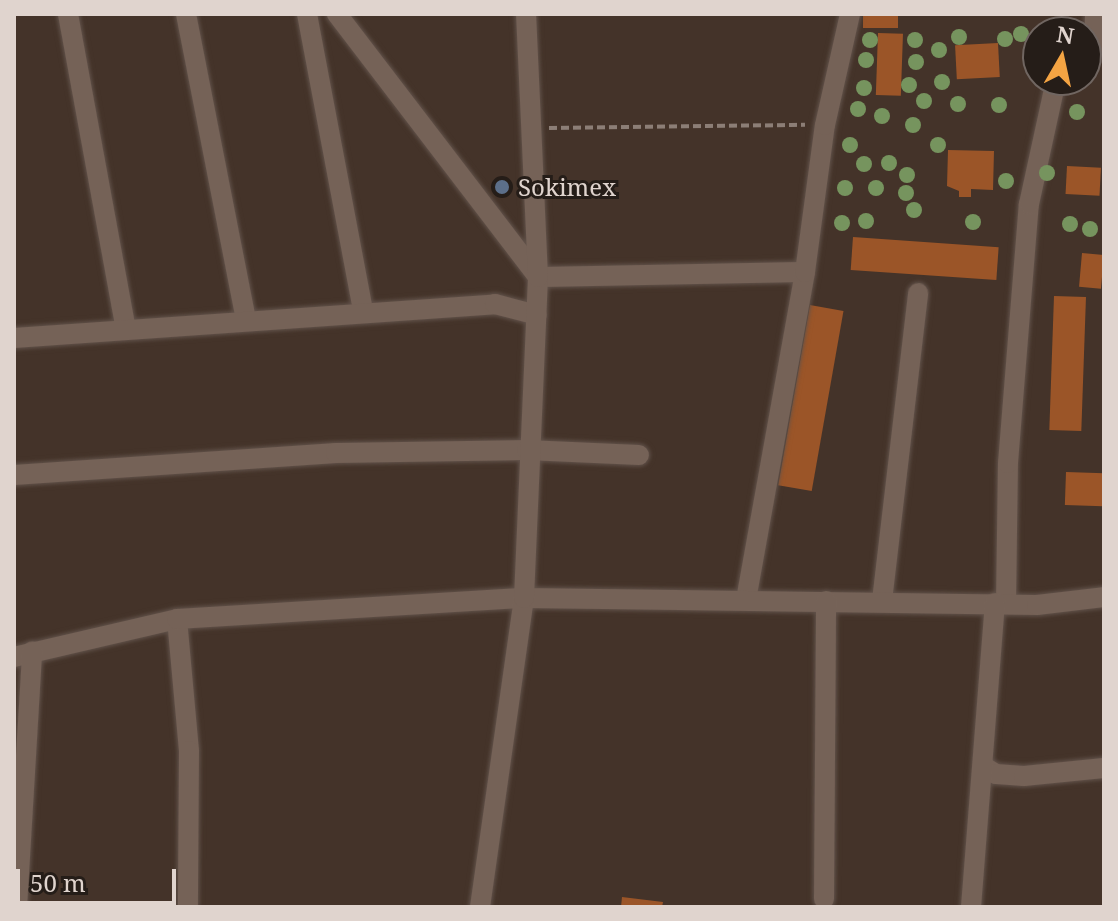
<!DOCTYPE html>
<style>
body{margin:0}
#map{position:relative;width:1118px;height:921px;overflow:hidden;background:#443329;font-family:"Noto Serif",serif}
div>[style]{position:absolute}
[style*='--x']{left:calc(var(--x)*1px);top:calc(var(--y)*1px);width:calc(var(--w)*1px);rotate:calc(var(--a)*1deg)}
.building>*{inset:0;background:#9b5528;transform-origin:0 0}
.path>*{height:4px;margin-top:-2px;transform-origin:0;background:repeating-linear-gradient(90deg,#8c7e76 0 8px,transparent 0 12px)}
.roads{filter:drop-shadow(0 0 2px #61524a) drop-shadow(0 0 2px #61524a)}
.minor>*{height:20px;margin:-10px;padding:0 10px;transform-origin:10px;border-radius:10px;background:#756257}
.trees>*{width:16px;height:16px;margin:-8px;border-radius:50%;background:#76945e}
.dots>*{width:22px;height:22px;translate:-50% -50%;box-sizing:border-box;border:4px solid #251d18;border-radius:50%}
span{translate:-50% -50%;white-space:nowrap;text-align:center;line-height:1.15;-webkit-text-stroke:6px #251d18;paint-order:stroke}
.poi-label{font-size:24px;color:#e0d4ce}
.left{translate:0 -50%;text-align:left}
.frame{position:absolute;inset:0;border:16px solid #e0d4ce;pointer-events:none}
.north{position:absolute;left:1022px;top:16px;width:80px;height:80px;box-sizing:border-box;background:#251d18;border:2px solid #706661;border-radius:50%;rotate:9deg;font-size:22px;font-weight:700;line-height:32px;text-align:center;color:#e0d4ce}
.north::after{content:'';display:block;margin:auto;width:28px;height:36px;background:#f4a443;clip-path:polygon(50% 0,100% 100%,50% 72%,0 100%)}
.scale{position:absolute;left:16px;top:869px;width:160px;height:36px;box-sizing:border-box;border:4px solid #e0d4ce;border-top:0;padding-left:10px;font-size:24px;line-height:28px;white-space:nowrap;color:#e0d4ce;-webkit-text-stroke:6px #251d18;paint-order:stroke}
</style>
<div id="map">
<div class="building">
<div style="left:863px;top:14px;width:35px;height:14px"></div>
<div style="left:878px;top:33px;width:25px;height:62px;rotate:2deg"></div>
<div style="left:998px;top:43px;width:34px;height:43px;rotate:87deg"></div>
<div style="clip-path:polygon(948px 150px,994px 151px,993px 190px,971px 189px,971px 197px,959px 197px,959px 191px,947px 186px)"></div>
<div style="left:1067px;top:166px;width:34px;height:28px;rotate:3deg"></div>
<div style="left:853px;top:237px;width:146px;height:33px;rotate:4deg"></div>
<div style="left:1082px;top:253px;width:22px;height:34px;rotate:5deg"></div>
<div style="left:1054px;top:296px;width:32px;height:134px;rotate:2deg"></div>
<div style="left:810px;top:305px;width:34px;height:183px;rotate:10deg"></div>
<div style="left:1066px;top:472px;width:38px;height:33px;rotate:2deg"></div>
<div style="clip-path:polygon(622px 897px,663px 902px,662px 907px,621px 907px)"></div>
</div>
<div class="path">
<div style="--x:549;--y:128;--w:256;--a:-0.7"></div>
</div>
<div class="roads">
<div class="minor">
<div style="--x:68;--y:14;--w:317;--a:79.6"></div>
<div style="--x:186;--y:14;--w:311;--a:78.9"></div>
<div style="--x:307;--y:14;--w:302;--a:79.3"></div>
<div style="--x:337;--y:14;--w:331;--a:52.6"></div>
<div style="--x:1086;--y:61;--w:18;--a:-63"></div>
<div style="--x:1094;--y:45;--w:31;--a:-88"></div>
<div style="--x:538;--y:277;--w:267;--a:-1.1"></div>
<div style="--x:14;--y:338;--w:482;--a:-4"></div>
<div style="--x:495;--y:304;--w:43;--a:14.7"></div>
<div style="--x:14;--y:475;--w:323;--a:-3.9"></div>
<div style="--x:336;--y:453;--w:191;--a:-0.9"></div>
<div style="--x:527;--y:450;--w:112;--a:2.6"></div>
<div style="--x:746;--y:600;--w:333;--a:-79.8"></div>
<div style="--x:805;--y:272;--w:148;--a:-82.3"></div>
<div style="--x:825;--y:125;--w:114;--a:-77.3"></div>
<div style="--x:882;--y:601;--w:310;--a:-83.3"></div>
<div style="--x:1006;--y:604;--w:141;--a:-89.2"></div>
<div style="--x:1008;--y:463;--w:260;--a:-85.4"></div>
<div style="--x:1029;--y:204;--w:127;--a:-77.7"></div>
<div style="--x:177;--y:619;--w:133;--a:84.8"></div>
<div style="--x:189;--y:751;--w:154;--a:90.4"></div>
<div style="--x:14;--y:657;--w:167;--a:-13.1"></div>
<div style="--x:177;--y:619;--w:348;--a:-3.5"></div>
<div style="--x:524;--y:598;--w:513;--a:0.78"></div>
<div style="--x:1037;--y:605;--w:67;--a:-6.8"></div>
<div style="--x:983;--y:766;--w:15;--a:32"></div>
<div style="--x:996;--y:774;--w:28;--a:4"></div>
<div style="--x:1024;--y:776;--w:80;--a:-5.7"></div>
<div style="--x:824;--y:899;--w:298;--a:-89.6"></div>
<div style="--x:17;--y:907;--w:256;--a:-86.6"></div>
<div style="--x:480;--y:907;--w:312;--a:-81.9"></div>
<div style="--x:524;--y:598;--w:321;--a:-87.5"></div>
<div style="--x:538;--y:277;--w:263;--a:-92.6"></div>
<div style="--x:971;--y:907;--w:305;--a:-85.5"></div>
</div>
</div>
<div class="trees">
<div style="left:1021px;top:34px"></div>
<div style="left:959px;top:37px"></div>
<div style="left:1005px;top:39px"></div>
<div style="left:870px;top:40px"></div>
<div style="left:915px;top:40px"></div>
<div style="left:939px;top:50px"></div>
<div style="left:866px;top:60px"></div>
<div style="left:916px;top:62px"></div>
<div style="left:942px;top:82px"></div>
<div style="left:909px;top:85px"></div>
<div style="left:864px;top:88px"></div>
<div style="left:924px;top:101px"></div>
<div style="left:958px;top:104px"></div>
<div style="left:999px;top:105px"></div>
<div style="left:858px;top:109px"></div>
<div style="left:1077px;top:112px"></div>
<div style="left:882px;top:116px"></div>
<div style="left:913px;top:125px"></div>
<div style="left:850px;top:145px"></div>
<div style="left:938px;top:145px"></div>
<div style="left:889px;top:163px"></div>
<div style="left:864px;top:164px"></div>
<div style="left:1047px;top:173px"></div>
<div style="left:907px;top:175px"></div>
<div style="left:1006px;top:181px"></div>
<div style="left:845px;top:188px"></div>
<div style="left:876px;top:188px"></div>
<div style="left:906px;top:193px"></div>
<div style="left:914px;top:210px"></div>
<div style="left:866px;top:221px"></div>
<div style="left:973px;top:222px"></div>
<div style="left:842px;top:223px"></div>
<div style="left:1070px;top:224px"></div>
<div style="left:1090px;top:229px"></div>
</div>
<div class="dots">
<div style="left:502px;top:187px;background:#5c6f8a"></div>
</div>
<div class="poi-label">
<span class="left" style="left:518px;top:187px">Sokimex</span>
</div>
<div class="frame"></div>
<div class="north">N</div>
<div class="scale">50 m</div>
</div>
